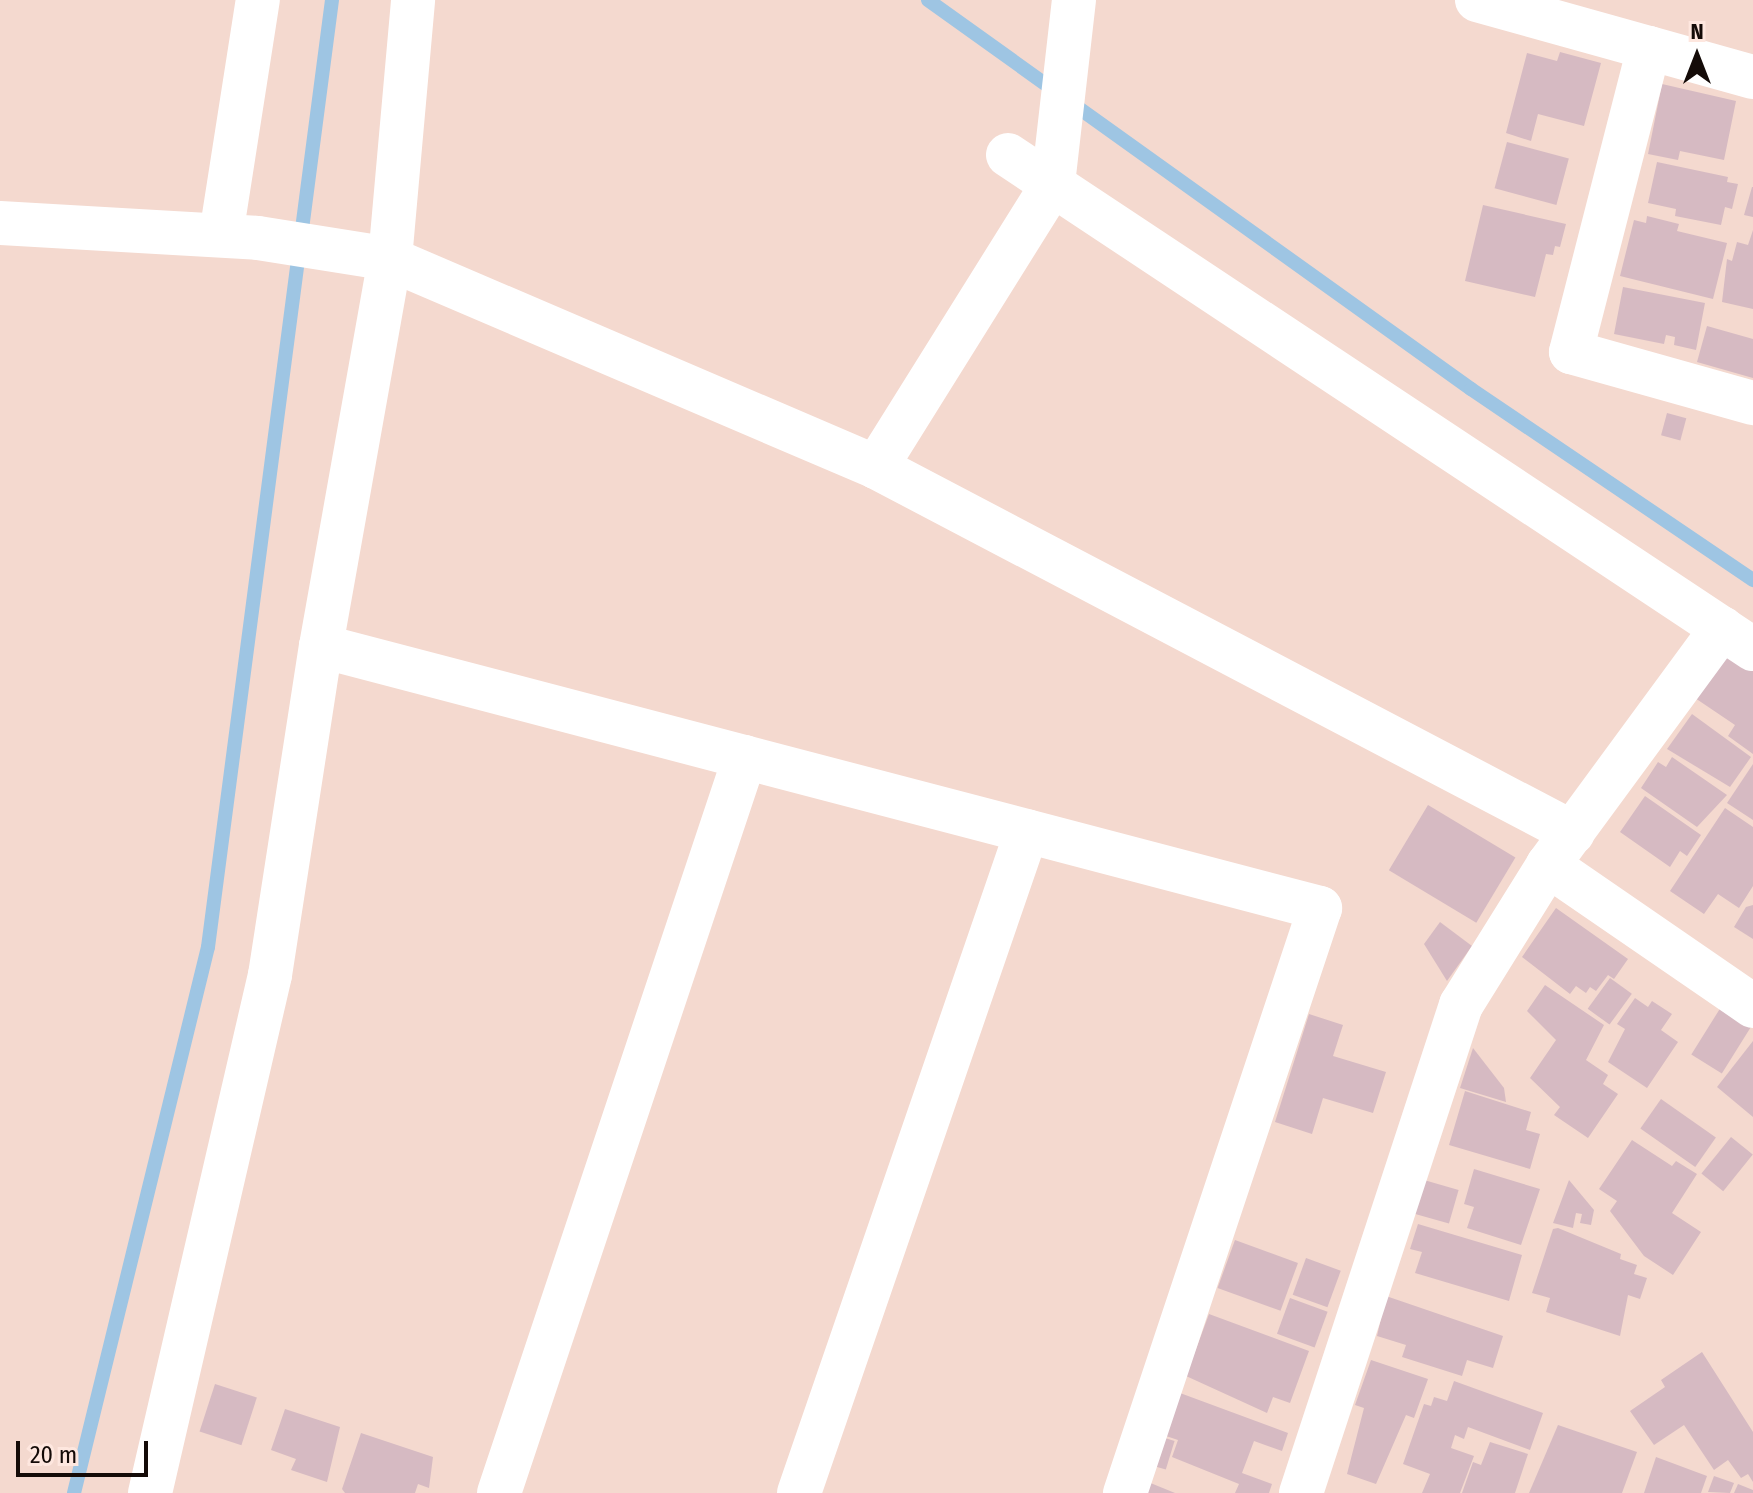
<!DOCTYPE html>
<style>
body{margin:0}
#map{position:relative;width:1753px;height:1493px;overflow:hidden;background:#f4d9cf;font-family:"Fira Sans Condensed",sans-serif}
div>[style]{position:absolute}
[style*='--x']{left:calc(var(--x)*1px);top:calc(var(--y)*1px);width:calc(var(--w)*1px);rotate:calc(var(--a)*1deg)}
.stream>*{height:14px;margin:-7px;padding:0 7px;transform-origin:7px;border-radius:7px;background:#9ec5e3}
.building>*{inset:0;background:#d6bac2;transform-origin:0 0}
.minor>*{height:44px;margin:-22px;padding:0 22px;transform-origin:22px;border-radius:22px;background:#fff}
span{translate:-50% -50%;white-space:nowrap;text-align:center;line-height:1.15;-webkit-text-stroke:8px #fee7df;paint-order:stroke}
.north{position:absolute;left:1657px;top:16px;width:80px;height:80px;-webkit-text-stroke:6px #fee7df;paint-order:stroke;rotate:0deg;font-size:22px;font-weight:700;line-height:32px;text-align:center;color:#140b08}
.north::after{content:'';display:block;margin:auto;width:28px;height:36px;background:#140b08;clip-path:polygon(50% 0,100% 100%,50% 72%,0 100%)}
.scale{position:absolute;left:16px;top:1441px;width:132px;height:36px;box-sizing:border-box;border:4px solid #140b08;border-top:0;padding-left:10px;font-size:24px;line-height:28px;white-space:nowrap;color:#140b08;-webkit-text-stroke:6px #fee7df;paint-order:stroke}
</style>
<div id="map">
<div class="stream">
<div style="--x:928;--y:0;--w:668;--a:35.62"></div>
<div style="--x:1471;--y:389;--w:341;--a:34.1"></div>
<div style="--x:74;--y:1493;--w:562;--a:-76.21"></div>
<div style="--x:208;--y:947;--w:955;--a:-82.54"></div>
</div>
<div class="building">
<div style="clip-path:polygon(1560px 52px,1601px 63px,1584px 126px,1538px 114px,1531px 141px,1506px 133px,1527px 53px,1557px 61px)"></div>
<div style="clip-path:polygon(1662px 84px,1736px 101px,1724px 160px,1680px 151px,1678px 160px,1648px 154px)"></div>
<div style="left:1507px;top:142px;width:64px;height:48px;rotate:15deg"></div>
<div style="clip-path:polygon(1657px 162px,1728px 177px,1727px 182px,1738px 184px,1732px 209px,1725px 207px,1721px 225px,1675px 216px,1676px 209px,1648px 203px)"></div>
<div style="clip-path:polygon(1752px 187px,1753px 187px,1753px 217px,1744px 215px)"></div>
<div style="clip-path:polygon(1483px 205px,1566px 224px,1560px 247px,1555px 246px,1553px 255px,1546px 254px,1535px 297px,1465px 281px)"></div>
<div style="clip-path:polygon(1647px 216px,1679px 224px,1677px 231px,1727px 243px,1713px 299px,1620px 276px,1634px 220px,1646px 223px)"></div>
<div style="clip-path:polygon(1753px 230px,1753px 309px,1722px 302px,1727px 259px,1732px 261px,1737px 242px,1748px 245px)"></div>
<div style="clip-path:polygon(1623px 287px,1705px 303px,1696px 350px,1674px 345px,1675px 337px,1666px 335px,1664px 344px,1614px 334px)"></div>
<div style="clip-path:polygon(1707px 326px,1753px 339px,1753px 378px,1697px 362px)"></div>
<div style="left:1667px;top:413px;width:20px;height:23px;rotate:15deg"></div>
<div style="clip-path:polygon(1730px 647px,1753px 663px,1753px 754px,1728px 736px,1735px 725px,1695px 698px)"></div>
<div style="clip-path:polygon(1692px 714px,1751px 757px,1730px 787px,1667px 749px)"></div>
<div style="clip-path:polygon(1672px 757px,1727px 795px,1697px 827px,1641px 788px,1658px 762px,1666px 767px)"></div>
<div style="clip-path:polygon(1753px 764px,1753px 820px,1727px 803px)"></div>
<div style="clip-path:polygon(1645px 796px,1701px 835px,1687px 856px,1680px 851px,1670px 867px,1620px 832px)"></div>
<div style="left:1428px;top:805px;width:102px;height:76px;rotate:31deg"></div>
<div style="clip-path:polygon(1725px 808px,1753px 827px,1753px 886px,1739px 908px,1718px 894px,1704px 914px,1670px 891px)"></div>
<div style="clip-path:polygon(1753px 905px,1753px 939px,1734px 927px,1746px 907px)"></div>
<div style="clip-path:polygon(1556px 908px,1628px 959px,1614px 979px,1608px 975px,1596px 991px,1590px 987px,1586px 993px,1576px 986px,1570px 994px,1522px 957px)"></div>
<div style="clip-path:polygon(1440px 922px,1472px 946px,1447px 981px,1424px 944px)"></div>
<div style="left:1610px;top:978px;width:27px;height:38px;rotate:36deg"></div>
<div style="clip-path:polygon(1545px 985px,1604px 1025px,1586px 1060px,1608px 1075px,1603px 1084px,1618px 1094px,1588px 1138px,1554px 1115px,1560px 1107px,1530px 1078px,1556px 1040px,1527px 1011px)"></div>
<div style="clip-path:polygon(1635px 998px,1648px 1007px,1652px 1001px,1672px 1014px,1661px 1030px,1678px 1042px,1647px 1088px,1608px 1062px,1625px 1029px,1617px 1024px)"></div>
<div style="left:1721px;top:1007px;width:36px;height:56px;rotate:32deg"></div>
<div style="clip-path:polygon(1309px 1014px,1343px 1025px,1333px 1056px,1386px 1072px,1373px 1113px,1323px 1098px,1312px 1134px,1275px 1122px)"></div>
<div style="clip-path:polygon(1753px 1041px,1753px 1117px,1717px 1087px)"></div>
<div style="clip-path:polygon(1473px 1048px,1504px 1088px,1506px 1102px,1460px 1088px)"></div>
<div style="clip-path:polygon(1465px 1091px,1531px 1112px,1526px 1130px,1540px 1134px,1530px 1169px,1449px 1145px)"></div>
<div style="left:1661px;top:1099px;width:67px;height:36px;rotate:35deg"></div>
<div style="left:1731px;top:1137px;width:28px;height:47px;rotate:39deg"></div>
<div style="clip-path:polygon(1632px 1140px,1672px 1166px,1676px 1161px,1697px 1174px,1672px 1213px,1701px 1232px,1673px 1275px,1644px 1256px,1610px 1211px,1617px 1201px,1599px 1189px)"></div>
<div style="clip-path:polygon(1474px 1169px,1540px 1189px,1521px 1245px,1467px 1228px,1474px 1207px,1464px 1204px)"></div>
<div style="left:1424px;top:1180px;width:36px;height:35px;rotate:16deg"></div>
<div style="clip-path:polygon(1569px 1180px,1594px 1210px,1591px 1225px,1580px 1223px,1582px 1214px,1576px 1213px,1573px 1228px,1553px 1223px)"></div>
<div style="clip-path:polygon(1418px 1224px,1522px 1255px,1509px 1301px,1415px 1273px,1422px 1252px,1410px 1249px)"></div>
<div style="clip-path:polygon(1558px 1228px,1621px 1254px,1620px 1259px,1637px 1265px,1634px 1274px,1647px 1278px,1640px 1299px,1628px 1295px,1620px 1336px,1546px 1312px,1550px 1298px,1532px 1293px,1553px 1229px)"></div>
<div style="left:1235px;top:1240px;width:67px;height:51px;rotate:20deg"></div>
<div style="left:1306px;top:1258px;width:37px;height:39px;rotate:20deg"></div>
<div style="clip-path:polygon(1386px 1296px,1503px 1336px,1493px 1368px,1467px 1360px,1462px 1376px,1402px 1357px,1406px 1345px,1377px 1336px)"></div>
<div style="left:1290px;top:1298px;width:40px;height:38px;rotate:20deg"></div>
<div style="clip-path:polygon(1209px 1314px,1309px 1351px,1290px 1403px,1273px 1397px,1267px 1413px,1186px 1376px)"></div>
<div style="clip-path:polygon(1702px 1352px,1753px 1432px,1753px 1482px,1748px 1474px,1741px 1478px,1728px 1460px,1714px 1470px,1684px 1425px,1654px 1445px,1630px 1411px,1665px 1387px,1661px 1380px)"></div>
<div style="clip-path:polygon(1371px 1360px,1428px 1379px,1414px 1418px,1406px 1415px,1376px 1484px,1347px 1474px,1364px 1408px,1355px 1405px)"></div>
<div style="clip-path:polygon(1454px 1381px,1543px 1413px,1530px 1450px,1468px 1427px,1464px 1439px,1455px 1435px,1451px 1448px,1474px 1456px,1460px 1493px,1422px 1493px,1430px 1474px,1403px 1464px,1424px 1404px,1431px 1406px,1434px 1397px,1447px 1401px)"></div>
<div style="left:215px;top:1384px;width:44px;height:50px;rotate:18deg"></div>
<div style="clip-path:polygon(1180px 1393px,1288px 1433px,1282px 1451px,1254px 1441px,1242px 1473px,1272px 1484px,1269px 1493px,1235px 1493px,1239px 1484px,1172px 1457px,1178px 1440px,1166px 1436px)"></div>
<div style="clip-path:polygon(285px 1409px,340px 1427px,327px 1482px,291px 1470px,296px 1459px,271px 1450px)"></div>
<div style="clip-path:polygon(1558px 1425px,1637px 1452px,1622px 1493px,1529px 1493px)"></div>
<div style="clip-path:polygon(361px 1433px,433px 1457px,429px 1488px,418px 1484px,415px 1493px,345px 1493px,342px 1489px)"></div>
<div style="left:1165px;top:1438px;width:10px;height:30px;rotate:17deg"></div>
<div style="clip-path:polygon(1490px 1442px,1528px 1454px,1515px 1493px,1462px 1493px,1473px 1462px,1481px 1465px)"></div>
<div style="clip-path:polygon(1656px 1457px,1707px 1476px,1701px 1493px,1644px 1493px)"></div>
<div style="clip-path:polygon(1714px 1476px,1734px 1483px,1730px 1493px,1708px 1492px)"></div>
<div style="clip-path:polygon(1148px 1482px,1175px 1493px,1144px 1493px)"></div>
<div style="clip-path:polygon(1738px 1484px,1753px 1490px,1753px 1493px,1734px 1493px)"></div>
</div>
<div class="minor">
<div style="--x:1477;--y:0;--w:179;--a:15.6"></div>
<div style="--x:1753;--y:77;--w:108;--a:-164.4"></div>
<div style="--x:1649;--y:48;--w:314;--a:104.4"></div>
<div style="--x:1571;--y:352;--w:189;--a:15.7"></div>
<div style="--x:1008;--y:155;--w:894;--a:33.55"></div>
<div style="--x:0;--y:223;--w:258;--a:3.3"></div>
<div style="--x:258;--y:238;--w:134;--a:9"></div>
<div style="--x:390;--y:259;--w:529;--a:23.17"></div>
<div style="--x:876;--y:467;--w:787;--a:27.7"></div>
<div style="--x:221;--y:235;--w:238;--a:-81.1"></div>
<div style="--x:876;--y:467;--w:334;--a:-58"></div>
<div style="--x:1053;--y:184;--w:185;--a:-83.5"></div>
<div style="--x:321;--y:646;--w:1033;--a:14.7"></div>
<div style="--x:1320;--y:908;--w:617;--a:108.43"></div>
<div style="--x:1548;--y:865;--w:249;--a:34.5"></div>
<div style="--x:150;--y:1493;--w:532;--a:-76.96"></div>
<div style="--x:270;--y:975;--w:333;--a:-81.2"></div>
<div style="--x:321;--y:646;--w:393;--a:-79.9"></div>
<div style="--x:390;--y:259;--w:260;--a:-84.9"></div>
<div style="--x:499;--y:1493;--w:776;--a:-71.52"></div>
<div style="--x:799;--y:1493;--w:700;--a:-71"></div>
<div style="--x:1301;--y:1493;--w:514;--a:-71.85"></div>
<div style="--x:1461;--y:1005;--w:165;--a:-58.1"></div>
<div style="--x:1548;--y:865;--w:294;--a:-53.7"></div>
</div>
<div class="north">N</div>
<div class="scale">20 m</div>
</div>
